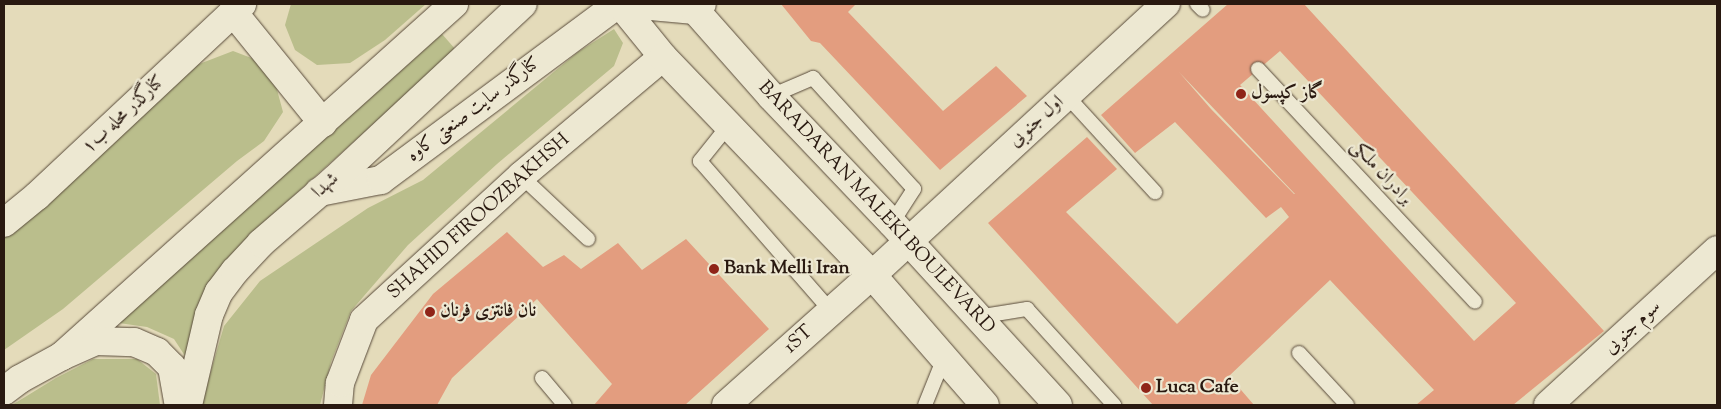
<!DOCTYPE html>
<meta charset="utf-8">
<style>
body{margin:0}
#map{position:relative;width:1721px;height:409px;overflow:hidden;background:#e4dbba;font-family:"Sorts Mill Goudy",Amiri,serif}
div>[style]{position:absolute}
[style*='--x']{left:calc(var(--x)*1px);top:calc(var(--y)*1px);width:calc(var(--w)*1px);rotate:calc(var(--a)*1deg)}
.green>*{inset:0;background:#babe8c}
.building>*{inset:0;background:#e39d7f}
.roads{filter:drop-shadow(0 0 1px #584a3a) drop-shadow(0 0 1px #584a3a)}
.service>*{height:14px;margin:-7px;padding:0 7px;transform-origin:7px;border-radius:7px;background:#ede8d2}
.minor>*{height:28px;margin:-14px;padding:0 14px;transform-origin:14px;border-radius:14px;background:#ede8d2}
.tertiary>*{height:28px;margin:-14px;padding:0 14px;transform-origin:14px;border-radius:14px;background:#ede8d2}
.secondary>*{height:28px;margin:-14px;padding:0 14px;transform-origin:14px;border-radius:14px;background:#ede8d2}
.dots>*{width:14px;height:14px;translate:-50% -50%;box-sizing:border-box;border:2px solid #ede8d2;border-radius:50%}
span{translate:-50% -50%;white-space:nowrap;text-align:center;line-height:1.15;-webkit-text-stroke:4.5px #ede8d2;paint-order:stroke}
.poi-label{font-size:19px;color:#291910;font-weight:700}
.left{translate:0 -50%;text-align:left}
.street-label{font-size:19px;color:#291910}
.frame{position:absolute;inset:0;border:5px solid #291910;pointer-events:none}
</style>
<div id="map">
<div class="green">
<div style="clip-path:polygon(291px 4px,426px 4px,385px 40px,350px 63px,317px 65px,295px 50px,285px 25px)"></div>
<div style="clip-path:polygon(614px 29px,623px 43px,614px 66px,497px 164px,408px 245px,351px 311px,331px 362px,320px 405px,201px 405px,224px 326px,260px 281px,368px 208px,423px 180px,578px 52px)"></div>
<div style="clip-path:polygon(442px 34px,456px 50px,280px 208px,217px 271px,197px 311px,187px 359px,174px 339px,147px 327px,119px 323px)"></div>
<div style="clip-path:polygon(233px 51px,254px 59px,276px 86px,283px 112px,264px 141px,237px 161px,63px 309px,4px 350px,4px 236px,194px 66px)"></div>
<div style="clip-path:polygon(93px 359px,137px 359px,156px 374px,160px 405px,12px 405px,56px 378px)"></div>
</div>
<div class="building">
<div style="clip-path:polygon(781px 4px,856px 4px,848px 12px,943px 111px,996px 66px,1027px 96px,940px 170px,820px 43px,811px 41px)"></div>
<div style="clip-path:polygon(evenodd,1228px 4px,1304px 4px,1604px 331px,1513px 405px,1416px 405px,1434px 390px,1330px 280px,1229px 376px,1254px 405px,1153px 405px,988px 223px,1087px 137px,1117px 169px,1066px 212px,1177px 324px,1289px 217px,1281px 207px,1266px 218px,1175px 122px,1135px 153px,1101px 115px,1228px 4px,1280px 51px,1516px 303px,1474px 341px,1240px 85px,1280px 51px,1228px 4px,1179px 72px,1295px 194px,1294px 194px,1211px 109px,1179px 72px)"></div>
<div style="clip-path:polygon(507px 232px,543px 267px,564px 255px,581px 269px,618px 243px,642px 270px,686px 239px,769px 329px,685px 405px,594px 405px,612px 384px,537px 299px,452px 378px,437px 405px,362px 405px,371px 375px,433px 294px)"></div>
</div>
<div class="roads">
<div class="service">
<div style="--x:1197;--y:4;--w:8;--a:45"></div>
<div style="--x:1258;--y:69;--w:318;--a:47"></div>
<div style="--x:1066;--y:95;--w:132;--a:47.5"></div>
<div style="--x:771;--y:96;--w:46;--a:-23.2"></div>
<div style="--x:813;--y:78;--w:150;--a:47.7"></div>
<div style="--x:914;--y:189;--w:40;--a:122.9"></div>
<div style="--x:728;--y:126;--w:45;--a:128.7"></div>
<div style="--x:700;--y:161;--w:199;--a:48.9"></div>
<div style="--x:521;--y:176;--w:92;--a:43.2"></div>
<div style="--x:977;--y:317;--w:51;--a:-9.1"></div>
<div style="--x:1027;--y:309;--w:130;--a:47.8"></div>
<div style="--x:1299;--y:353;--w:71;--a:47.3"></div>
<div style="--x:542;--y:378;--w:35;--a:50"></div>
<div style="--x:925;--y:405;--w:51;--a:-68"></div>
</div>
<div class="minor">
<div style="--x:726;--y:405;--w:195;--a:-41.7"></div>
<div style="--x:872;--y:275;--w:400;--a:-42.7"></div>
<div style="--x:1548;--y:405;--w:229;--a:-42.5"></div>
</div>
<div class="tertiary">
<div style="--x:629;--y:4;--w:66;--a:5.2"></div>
<div style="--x:695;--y:10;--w:9;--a:-41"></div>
<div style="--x:319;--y:192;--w:63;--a:-11"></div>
<div style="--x:381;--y:180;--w:295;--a:-36.6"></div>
<div style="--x:4;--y:223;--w:43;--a:-39.3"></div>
<div style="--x:37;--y:196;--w:281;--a:-43.1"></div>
<div style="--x:338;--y:405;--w:22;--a:-85"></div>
<div style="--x:340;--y:383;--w:67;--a:-69.1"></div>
<div style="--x:364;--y:320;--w:213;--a:-42.5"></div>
<div style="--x:521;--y:176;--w:185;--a:-40"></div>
</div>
<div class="secondary">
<div style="--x:620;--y:4;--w:68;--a:50.9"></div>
<div style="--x:663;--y:57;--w:302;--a:46.2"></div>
<div style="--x:872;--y:275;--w:172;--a:49"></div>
<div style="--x:695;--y:10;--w:115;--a:48.5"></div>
<div style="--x:771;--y:96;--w:175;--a:46.4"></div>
<div style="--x:892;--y:223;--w:246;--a:47.6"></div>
<div style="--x:233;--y:12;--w:143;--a:51"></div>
<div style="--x:62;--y:356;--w:527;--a:-41.92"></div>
<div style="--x:4;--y:391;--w:20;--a:-37"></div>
<div style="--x:20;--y:379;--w:48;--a:-28.7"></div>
<div style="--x:62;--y:356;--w:37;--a:-24"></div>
<div style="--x:96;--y:341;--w:38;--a:2"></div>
<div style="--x:134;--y:342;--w:25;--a:23"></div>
<div style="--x:157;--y:352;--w:21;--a:45"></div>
<div style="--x:172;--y:367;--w:39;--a:80"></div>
<div style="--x:188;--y:405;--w:92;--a:-76.9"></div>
<div style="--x:209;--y:315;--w:25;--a:-67"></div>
<div style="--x:219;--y:292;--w:26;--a:-53"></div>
<div style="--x:235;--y:271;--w:38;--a:-47"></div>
<div style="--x:261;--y:243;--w:96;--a:-40.8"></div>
<div style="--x:334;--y:180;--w:258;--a:-43"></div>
</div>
</div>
<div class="dots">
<div style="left:1241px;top:94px;background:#8f2418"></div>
<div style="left:714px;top:269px;background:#8f2418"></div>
<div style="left:430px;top:312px;background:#8f2418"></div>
<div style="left:1146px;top:388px;background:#8f2418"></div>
</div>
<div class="poi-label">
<span class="left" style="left:1251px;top:94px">گاز کپسول</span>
<span class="left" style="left:724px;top:269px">Bank Melli Iran</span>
<span class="left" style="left:440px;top:312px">نان فانتزی فرنان</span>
<span class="left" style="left:1156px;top:388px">Luca Cafe</span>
</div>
<div class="street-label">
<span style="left:474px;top:110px;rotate:-37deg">کنارگذر سایت صنعتی کاوه</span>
<span style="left:124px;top:115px;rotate:-43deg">کنارگذر محله ب۱</span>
<span style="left:1037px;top:122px;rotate:-42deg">اول جنوبی</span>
<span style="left:1381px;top:173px;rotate:47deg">برادران ملکی</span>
<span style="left:326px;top:186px;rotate:-42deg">شهدا</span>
<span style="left:876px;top:208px;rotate:47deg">BARADARAN MALEKI BOULEVARD</span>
<span style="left:479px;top:217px;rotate:-42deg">SHAHID FIROOZBAKHSH</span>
<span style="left:1633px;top:328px;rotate:-43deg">سوم جنوبی</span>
<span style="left:799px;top:340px;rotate:-42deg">1ST</span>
</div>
<div class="frame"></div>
</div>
